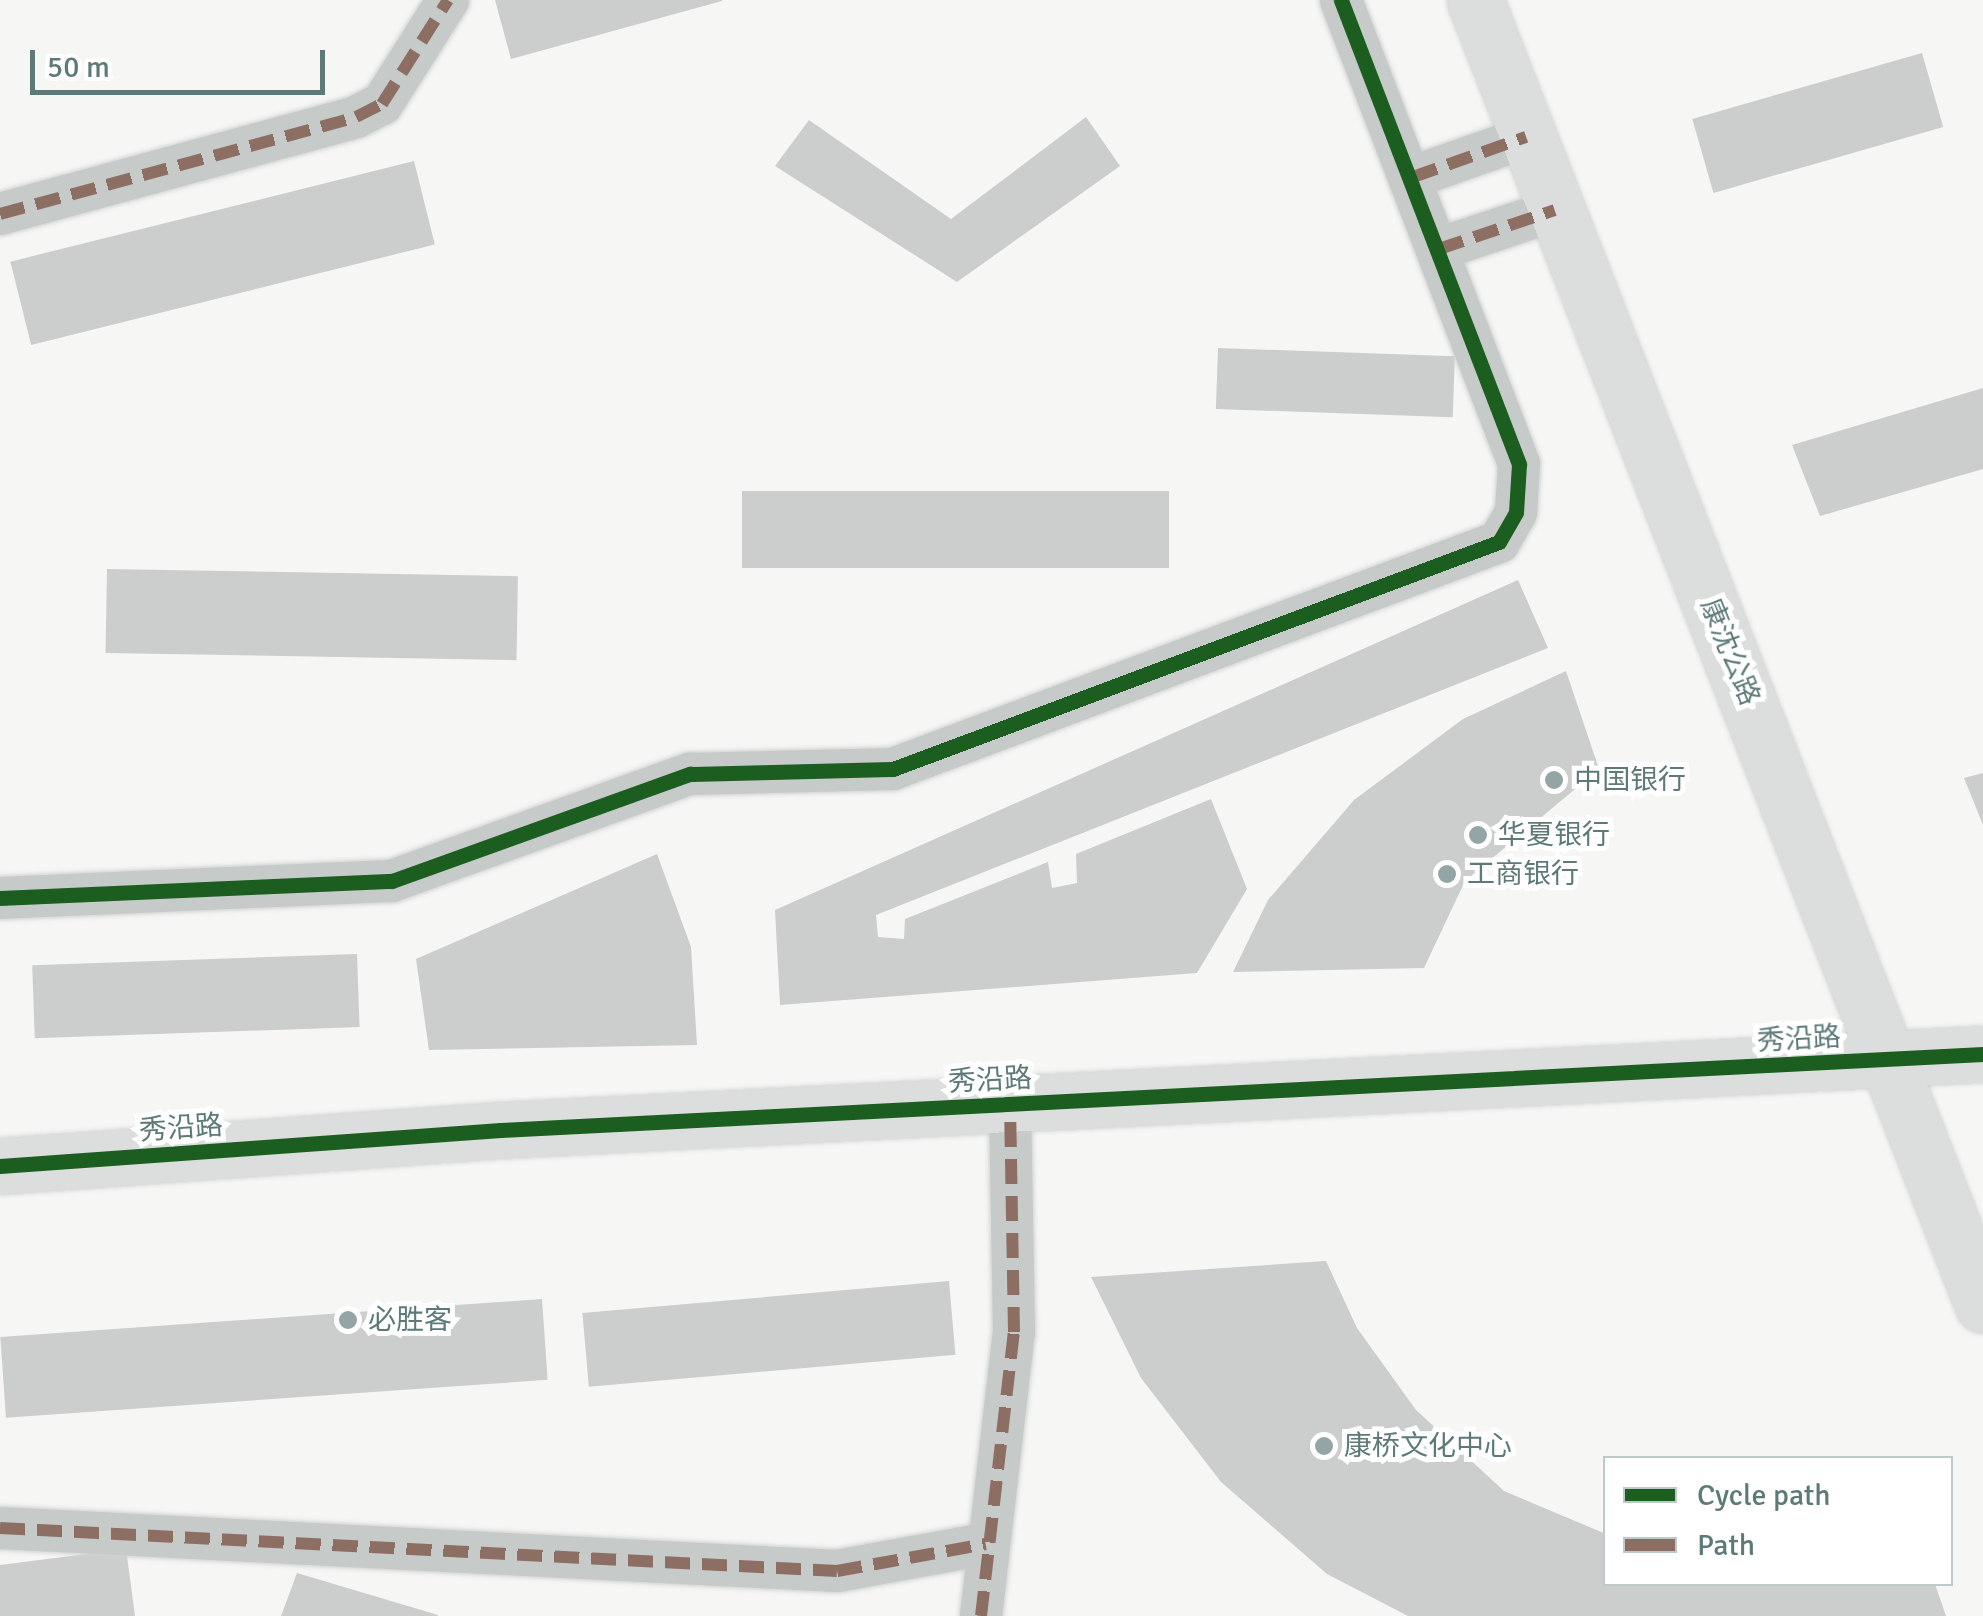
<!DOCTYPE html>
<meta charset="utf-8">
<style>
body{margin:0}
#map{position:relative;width:1983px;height:1616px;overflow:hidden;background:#f6f6f5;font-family:Signika,"Noto Sans SC",sans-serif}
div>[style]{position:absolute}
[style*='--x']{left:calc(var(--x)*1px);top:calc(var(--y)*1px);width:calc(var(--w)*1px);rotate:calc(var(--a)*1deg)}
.building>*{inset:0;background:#cbcecd;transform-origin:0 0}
.roads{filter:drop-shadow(0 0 2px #d1d3d2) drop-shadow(0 0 2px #d1d3d2)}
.street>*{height:42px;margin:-21px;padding:0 21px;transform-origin:21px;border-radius:21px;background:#c6cac9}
.secondary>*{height:55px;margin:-27.5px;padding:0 27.5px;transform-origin:27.5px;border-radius:27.5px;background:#dcdede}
.quiet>*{height:12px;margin-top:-6px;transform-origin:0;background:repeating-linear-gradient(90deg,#8d6e63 0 25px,transparent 0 37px)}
.cycleway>*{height:15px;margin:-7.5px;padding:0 7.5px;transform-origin:7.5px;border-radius:7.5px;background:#1b5e20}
.dots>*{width:28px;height:28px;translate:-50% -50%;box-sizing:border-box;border:5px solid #fff;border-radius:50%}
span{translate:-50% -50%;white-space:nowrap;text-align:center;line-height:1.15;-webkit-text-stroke:10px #fff;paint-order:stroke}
.street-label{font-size:28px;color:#5d7a78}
.poi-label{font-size:28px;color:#5d7a78}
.left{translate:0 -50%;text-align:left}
.legend{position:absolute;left:1603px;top:1456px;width:350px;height:130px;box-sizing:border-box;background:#fff;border:2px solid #becac9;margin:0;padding:12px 18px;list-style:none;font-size:30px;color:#5d7a78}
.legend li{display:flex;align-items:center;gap:20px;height:50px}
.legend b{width:50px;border:2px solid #becac9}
.scale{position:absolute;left:30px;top:50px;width:295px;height:45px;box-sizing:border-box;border:5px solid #5d7a78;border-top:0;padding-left:12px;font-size:30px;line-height:35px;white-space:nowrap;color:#5d7a78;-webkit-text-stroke:8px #fff;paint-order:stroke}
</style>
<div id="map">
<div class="building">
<div style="clip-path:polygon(495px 0,722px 0,722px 1px,511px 59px)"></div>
<div style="left:1922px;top:53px;width:77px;height:239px;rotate:74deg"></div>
<div style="clip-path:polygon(1086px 117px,1120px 166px,957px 282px,775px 166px,809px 120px,951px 219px)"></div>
<div style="left:414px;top:161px;width:86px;height:416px;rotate:76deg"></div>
<div style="left:1218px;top:348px;width:237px;height:61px;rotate:2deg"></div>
<div style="clip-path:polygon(1983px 388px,1983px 469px,1820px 516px,1792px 445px)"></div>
<div style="left:1169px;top:491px;width:77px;height:427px;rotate:90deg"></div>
<div style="left:107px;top:569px;width:411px;height:84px;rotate:1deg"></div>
<div style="clip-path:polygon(1518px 580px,1548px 648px,876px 915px,878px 937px,904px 939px,905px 919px,1048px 862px,1052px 888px,1077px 883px,1076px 854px,1211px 799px,1247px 889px,1197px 973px,780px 1005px,775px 910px)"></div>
<div style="clip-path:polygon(1566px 671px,1599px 769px,1465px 881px,1424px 968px,1233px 972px,1268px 900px,1354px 800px,1463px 719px)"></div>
<div style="clip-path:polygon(1983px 773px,1983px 825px,1964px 778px)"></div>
<div style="clip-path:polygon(657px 854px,691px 947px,697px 1045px,429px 1050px,416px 959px)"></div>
<div style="left:357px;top:954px;width:73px;height:325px;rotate:88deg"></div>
<div style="clip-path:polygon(1326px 1261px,1357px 1328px,1416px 1410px,1504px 1491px,1606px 1534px,1606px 1584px,1935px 1584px,1946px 1616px,1408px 1616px,1327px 1574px,1221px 1482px,1141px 1378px,1091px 1277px)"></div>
<div style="left:949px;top:1281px;width:74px;height:368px;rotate:85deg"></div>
<div style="left:542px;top:1299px;width:81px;height:543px;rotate:86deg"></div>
<div style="clip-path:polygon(126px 1549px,135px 1616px,0 1616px,0 1565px)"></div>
<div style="clip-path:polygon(297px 1573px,438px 1615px,438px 1616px,281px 1616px)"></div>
</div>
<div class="roads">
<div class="street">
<div style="--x:1413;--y:177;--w:120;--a:-19.5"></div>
<div style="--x:0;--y:214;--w:369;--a:-15.2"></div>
<div style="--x:356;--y:117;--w:29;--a:-27"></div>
<div style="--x:382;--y:104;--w:123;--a:-57.6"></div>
<div style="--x:1439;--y:249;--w:122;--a:-18.6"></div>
<div style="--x:0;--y:898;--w:392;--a:-2.5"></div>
<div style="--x:392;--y:881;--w:317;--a:-19.8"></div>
<div style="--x:690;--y:774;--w:203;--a:-1.4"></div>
<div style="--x:893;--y:769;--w:647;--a:-20.54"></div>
<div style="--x:1499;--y:542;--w:34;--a:-60"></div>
<div style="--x:1516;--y:512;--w:48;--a:-86.4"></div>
<div style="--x:1519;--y:464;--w:497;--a:-111"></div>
<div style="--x:0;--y:1528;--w:838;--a:2.94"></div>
<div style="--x:837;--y:1571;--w:151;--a:-10.3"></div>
<div style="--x:981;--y:1616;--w:286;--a:-83.4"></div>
<div style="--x:1014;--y:1332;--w:228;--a:-91"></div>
</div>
<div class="secondary">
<div style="--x:1475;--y:0;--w:1400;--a:68.73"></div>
<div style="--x:0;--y:1166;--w:502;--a:-4.11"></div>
<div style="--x:501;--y:1130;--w:1484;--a:-2.94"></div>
</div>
</div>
<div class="quiet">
<div style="--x:1413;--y:177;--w:120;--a:-19.5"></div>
<div style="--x:0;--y:214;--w:369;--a:-15.2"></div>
<div style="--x:356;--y:117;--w:29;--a:-27"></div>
<div style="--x:382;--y:104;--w:123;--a:-57.6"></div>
<div style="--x:1439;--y:249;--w:122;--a:-18.6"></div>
<div style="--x:0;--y:1528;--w:838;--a:2.94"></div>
<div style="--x:837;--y:1571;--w:151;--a:-10.3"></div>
<div style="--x:981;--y:1616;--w:286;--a:-83.4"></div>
<div style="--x:1014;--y:1332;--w:228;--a:-91"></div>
</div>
<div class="cycleway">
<div style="--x:0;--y:898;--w:392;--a:-2.5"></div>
<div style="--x:392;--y:881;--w:317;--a:-19.8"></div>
<div style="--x:690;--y:774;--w:203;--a:-1.4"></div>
<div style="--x:893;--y:769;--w:647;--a:-20.54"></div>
<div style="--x:1499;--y:542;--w:34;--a:-60"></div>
<div style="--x:1516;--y:512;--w:48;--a:-86.4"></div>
<div style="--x:1519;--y:464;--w:497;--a:-111"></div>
<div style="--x:0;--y:1166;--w:502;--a:-4.11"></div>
<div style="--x:501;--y:1130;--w:1484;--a:-2.94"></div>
</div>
<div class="dots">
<div style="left:1554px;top:780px;background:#93a5a4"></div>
<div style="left:1478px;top:835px;background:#93a5a4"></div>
<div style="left:1447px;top:874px;background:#93a5a4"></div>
<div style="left:348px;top:1320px;background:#93a5a4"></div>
<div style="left:1324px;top:1446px;background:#93a5a4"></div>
</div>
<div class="street-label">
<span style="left:1730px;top:652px;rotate:68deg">康沈公路</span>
<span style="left:1799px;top:1039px;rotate:-3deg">秀沿路</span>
<span style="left:990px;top:1080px;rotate:-3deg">秀沿路</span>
<span style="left:181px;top:1128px;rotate:-4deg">秀沿路</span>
</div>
<div class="poi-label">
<span class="left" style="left:1574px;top:780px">中国银行</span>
<span class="left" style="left:1498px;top:835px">华夏银行</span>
<span class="left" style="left:1467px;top:874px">工商银行</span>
<span class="left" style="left:368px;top:1320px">必胜客</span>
<span class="left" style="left:1344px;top:1446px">康桥文化中心</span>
</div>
<ul class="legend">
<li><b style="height:12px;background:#1b5e20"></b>Cycle path</li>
<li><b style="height:12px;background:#8d6e63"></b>Path</li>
</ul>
<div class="scale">50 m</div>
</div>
